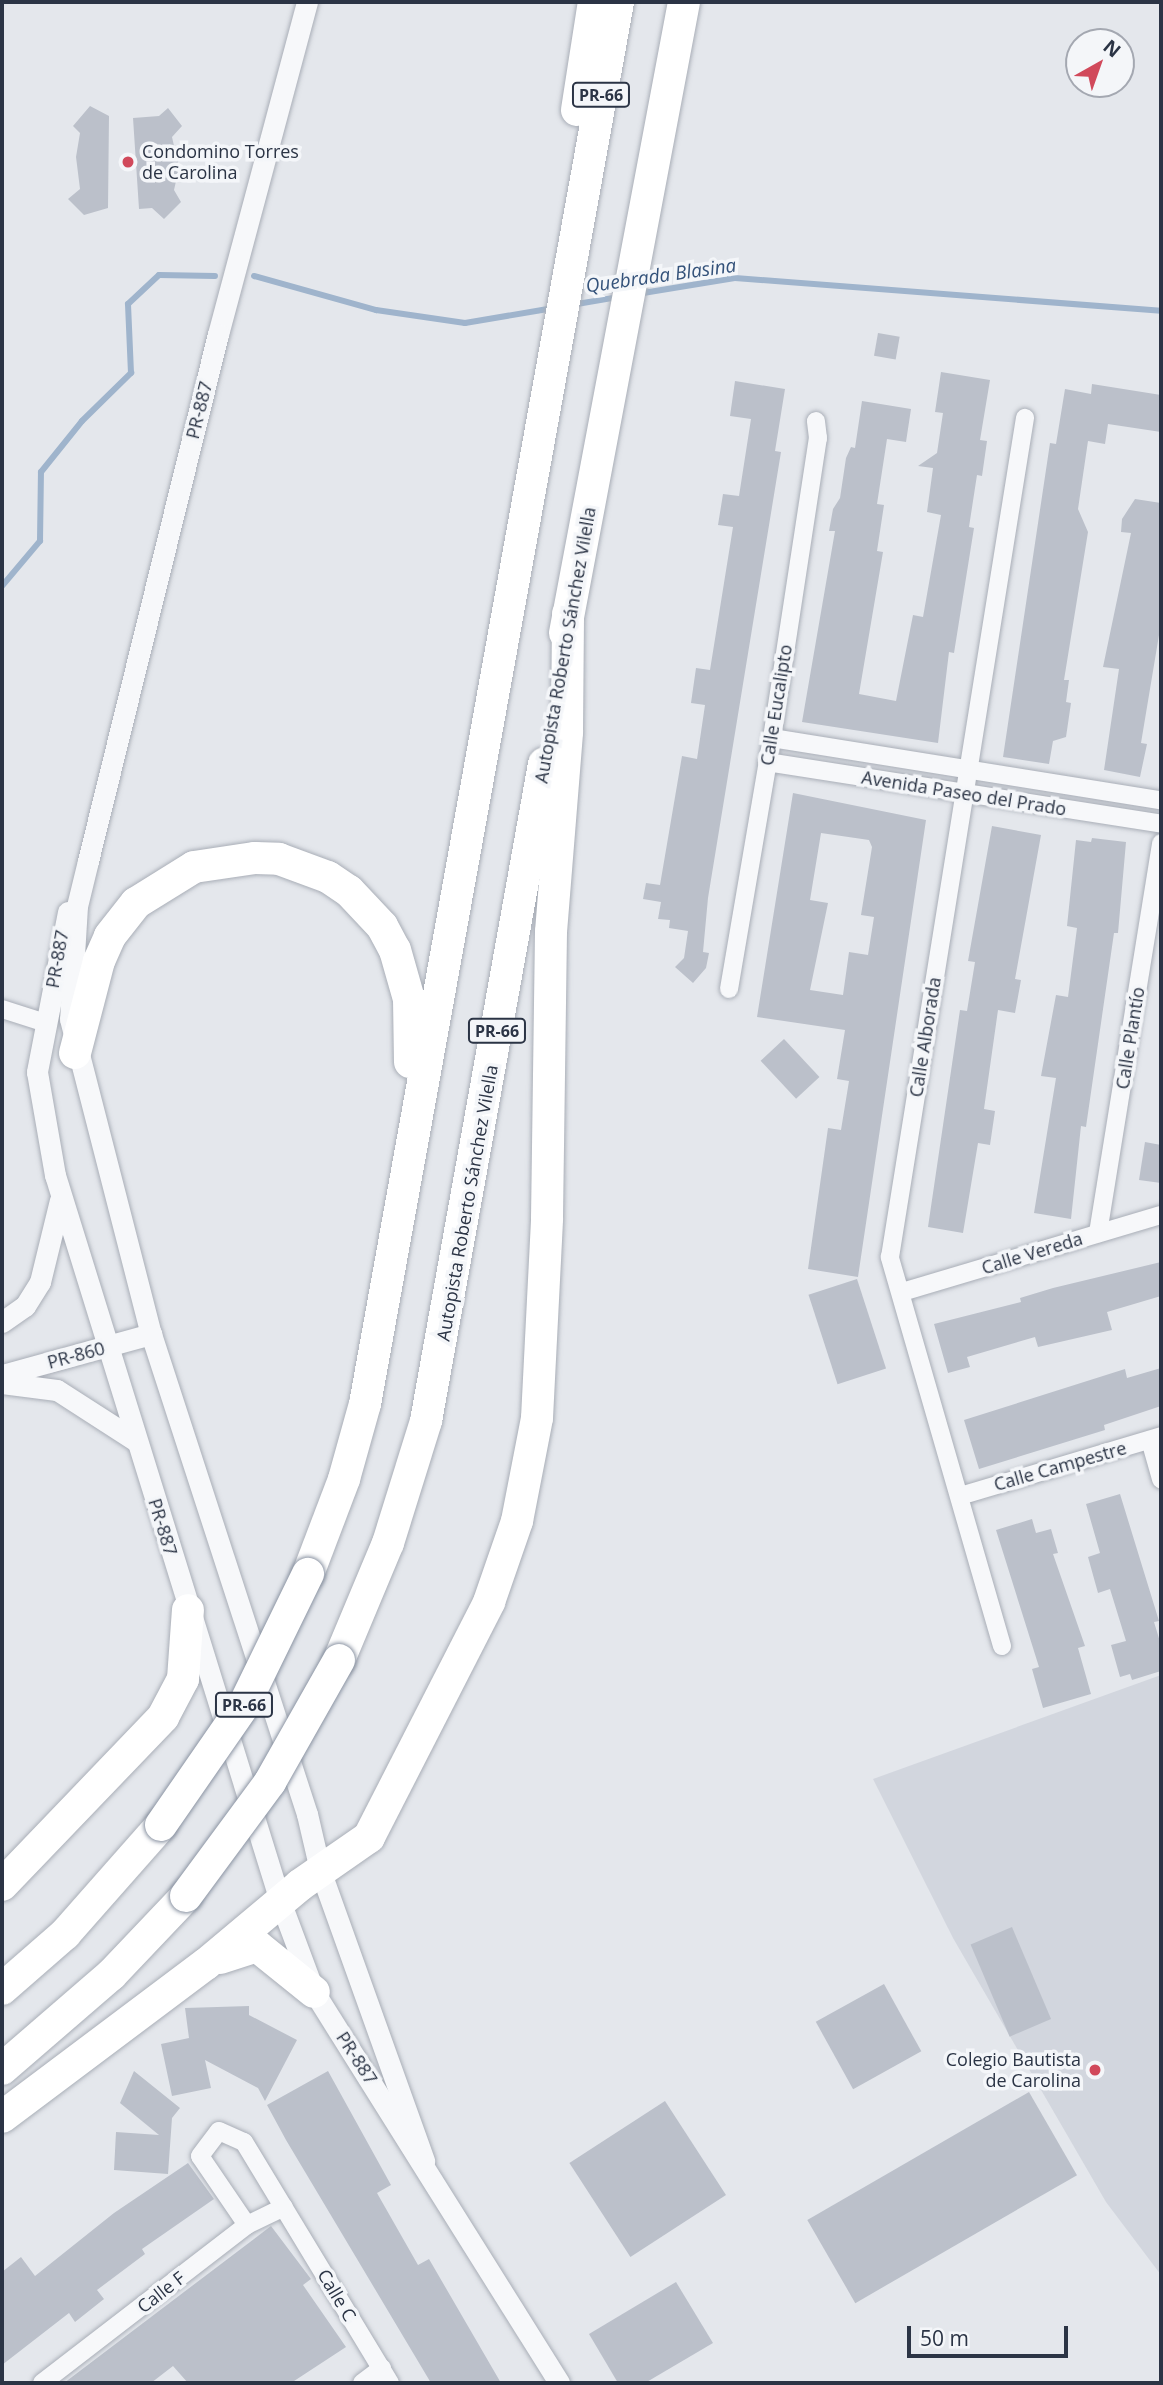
<!DOCTYPE html>
<meta charset="utf-8">
<style>
body{margin:0}
#map{position:relative;width:1163px;height:2385px;overflow:hidden;background:#e4e7ec;font-family:"Open Sans",sans-serif}
div>[style]{position:absolute}
[style*='--x']{left:calc(var(--x)*1px);top:calc(var(--y)*1px);width:calc(var(--w)*1px);rotate:calc(var(--a)*1deg)}
.built>*{inset:0;background:#d2d6de}
.stream>*{height:6px;margin:-3px;padding:0 3px;transform-origin:3px;border-radius:3px;background:#9fb4cc}
.building>*{inset:0;background:#bbc0ca;transform-origin:0 0}
.roads{filter:drop-shadow(0 0 2px #a9aeb7) drop-shadow(0 0 2px #a9aeb7)}
.minor>*{height:18px;margin:-9px;padding:0 9px;transform-origin:9px;border-radius:9px;background:#f7f8fa}
.tertiary>*{height:21px;margin:-10.5px;padding:0 10.5px;transform-origin:10.5px;border-radius:10.5px;background:#f7f8fa}
.motorway>*{height:32px;margin:-16px;padding:0 16px;transform-origin:16px;border-radius:16px;background:#fff}
.bridges{filter:drop-shadow(0 0 2px #8b94a3) drop-shadow(0 0 2px #8b94a3)}
.motorway-bridge>*{height:32px;margin:-16px;padding:0 16px;transform-origin:16px;border-radius:16px;background:#fff}
.dots>*{width:19px;height:19px;translate:-50% -50%;box-sizing:border-box;border:4px solid #f4f6f9;border-radius:50%}
span{translate:-50% -50%;white-space:nowrap;text-align:center;line-height:1.15;-webkit-text-stroke:7px #f4f6f9;paint-order:stroke}
.shield-label span{padding:2px 5px;background:#f4f6f9;border:2px solid;border-radius:5px;-webkit-text-stroke-width:0}
.shield-label{font-size:16px;color:#2b3445;font-weight:700}
.poi-label{font-size:18px;color:#2b3445}
.left{translate:0 -50%;text-align:left}
.right{translate:-100% -50%;text-align:right}
.street-label{font-size:18px;color:#2b3445}
.water-label{font-size:19px;color:#34527a;font-style:italic}
.frame{position:absolute;inset:0;border:4px solid #2b3445;pointer-events:none}
.north{position:absolute;left:1065px;top:28px;width:70px;height:70px;box-sizing:border-box;background:#f4f6f9;border:2px solid #a4a8b1;border-radius:50%;rotate:40deg;font-size:19px;font-weight:700;line-height:28px;text-align:center;color:#2b3445}
.north::after{content:'';display:block;margin:auto;width:24px;height:32px;background:#d1495b;clip-path:polygon(50% 0,100% 100%,50% 72%,0 100%)}
.scale{position:absolute;left:907px;top:2326px;width:161px;height:32px;box-sizing:border-box;border:4px solid #2b3445;border-top:0;padding-left:9px;font-size:21px;line-height:24px;white-space:nowrap;color:#2b3445;-webkit-text-stroke:5px #f4f6f9;paint-order:stroke}
</style>
<div id="map">
<div class="built">
<div style="clip-path:polygon(1161px 1675px,1161px 2275px,1106px 2202px,953px 1938px,873px 1779px)"></div>
</div>
<div class="stream">
<div style="--x:254;--y:276;--w:127;--a:15.6"></div>
<div style="--x:376;--y:310;--w:90;--a:8.3"></div>
<div style="--x:465;--y:323;--w:90;--a:-9.6"></div>
<div style="--x:637;--y:294;--w:99;--a:-9.3"></div>
<div style="--x:735;--y:278;--w:427;--a:4.4"></div>
<div style="--x:571;--y:305;--w:49;--a:-9.5"></div>
<div style="--x:2;--y:586;--w:59;--a:-49.8"></div>
<div style="--x:40;--y:541;--w:69;--a:-89.2"></div>
<div style="--x:41;--y:472;--w:65;--a:-51.2"></div>
<div style="--x:82;--y:421;--w:69;--a:-44.4"></div>
<div style="--x:131;--y:373;--w:69;--a:-92.5"></div>
<div style="--x:128;--y:304;--w:42;--a:-43.1"></div>
<div style="--x:159;--y:275;--w:56;--a:1"></div>
</div>
<div class="building">
<div style="clip-path:polygon(90px 106px,109px 116px,108px 208px,84px 215px,68px 199px,80px 189px,76px 157px,80px 133px,73px 126px)"></div>
<div style="clip-path:polygon(168px 108px,182px 126px,172px 137px,179px 168px,174px 190px,181px 202px,164px 219px,152px 208px,139px 209px,133px 118px,159px 116px)"></div>
<div style="left:878px;top:333px;width:22px;height:23px;rotate:10deg"></div>
<div style="clip-path:polygon(941px 372px,990px 380px,980px 440px,987px 441px,982px 476px,977px 475px,969px 527px,974px 528px,954px 653px,949px 652px,938px 743px,802px 722px,835px 531px,829px 531px,833px 509px,840px 498px,846px 458px,851px 447px,855px 448px,862px 401px,911px 409px,906px 442px,887px 439px,877px 504px,884px 505px,877px 551px,883px 552px,859px 694px,896px 701px,913px 615px,923px 617px,941px 515px,927px 512px,933px 468px,918px 466px,937px 453px,943px 413px,935px 412px)"></div>
<div style="clip-path:polygon(735px 381px,785px 389px,775px 451px,781px 452px,708px 898px,703px 952px,709px 953px,706px 968px,693px 983px,675px 967px,684px 958px,688px 931px,669px 928px,670px 920px,658px 919px,661px 902px,643px 899px,646px 883px,660px 885px,682px 756px,697px 759px,705px 705px,691px 703px,696px 668px,710px 670px,733px 527px,718px 525px,723px 494px,739px 496px,751px 419px,730px 416px)"></div>
<div style="clip-path:polygon(1092px 384px,1161px 395px,1161px 432px,1108px 424px,1105px 444px,1088px 441px,1078px 509px,1088px 532px,1064px 680px,1069px 680px,1066px 702px,1071px 703px,1066px 737px,1053px 741px,1049px 764px,1003px 757px,1050px 443px,1056px 444px,1065px 389px,1091px 394px)"></div>
<div style="clip-path:polygon(1135px 499px,1161px 503px,1161px 623px,1141px 743px,1147px 744px,1140px 777px,1104px 770px,1119px 669px,1103px 667px,1131px 533px,1121px 532px,1122px 519px)"></div>
<div style="clip-path:polygon(evenodd,793px 793px,926px 820px,858px 1277px,808px 1269px,828px 1128px,841px 1130px,849px 1081px,837px 1079px,845px 1030px,757px 1017px,793px 793px,821px 833px,869px 840px,872px 847px,861px 915px,874px 917px,868px 955px,849px 952px,843px 995px,810px 990px,828px 903px,810px 900px,821px 833px)"></div>
<div style="clip-path:polygon(992px 826px,1041px 835px,1015px 979px,1021px 980px,1015px 1013px,998px 1010px,984px 1109px,995px 1111px,990px 1145px,978px 1143px,963px 1233px,928px 1227px,960px 1010px,967px 1011px,975px 962px,968px 961px)"></div>
<div style="clip-path:polygon(1092px 838px,1126px 842px,1118px 933px,1114px 933px,1086px 1127px,1081px 1126px,1071px 1219px,1034px 1213px,1056px 1078px,1041px 1076px,1056px 995px,1068px 997px,1077px 928px,1067px 926px,1076px 840px,1091px 842px)"></div>
<div style="left:784px;top:1039px;width:52px;height:32px;rotate:47deg"></div>
<div style="clip-path:polygon(1145px 1142px,1161px 1145px,1161px 1183px,1139px 1180px)"></div>
<div style="clip-path:polygon(1161px 1262px,1161px 1296px,1107px 1312px,1112px 1330px,1038px 1347px,1035px 1337px,967px 1357px,970px 1367px,948px 1373px,934px 1324px,1021px 1302px,1020px 1298px,1053px 1288px)"></div>
<div style="left:857px;top:1279px;width:94px;height:51px;rotate:72deg"></div>
<div style="clip-path:polygon(1161px 1368px,1161px 1406px,1104px 1425px,1105px 1430px,979px 1469px,964px 1420px,1125px 1369px,1127px 1378px)"></div>
<div style="clip-path:polygon(1120px 1494px,1159px 1621px,1154px 1622px,1161px 1645px,1161px 1671px,1132px 1680px,1130px 1674px,1120px 1677px,1111px 1645px,1126px 1641px,1110px 1589px,1098px 1593px,1088px 1557px,1100px 1553px,1086px 1504px)"></div>
<div style="clip-path:polygon(1032px 1519px,1036px 1533px,1051px 1529px,1058px 1553px,1053px 1554px,1085px 1646px,1078px 1648px,1091px 1694px,1043px 1708px,1032px 1669px,1039px 1667px,996px 1530px)"></div>
<div style="left:1012px;top:1927px;width:100px;height:45px;rotate:67deg"></div>
<div style="left:884px;top:1984px;width:77px;height:78px;rotate:61deg"></div>
<div style="clip-path:polygon(249px 2006px,249px 2015px,297px 2040px,265px 2101px,258px 2088px,205px 2060px,211px 2088px,172px 2096px,161px 2044px,189px 2038px,185px 2008px)"></div>
<div style="clip-path:polygon(134px 2071px,180px 2108px,172px 2118px,168px 2174px,114px 2170px,116px 2132px,159px 2135px,120px 2103px)"></div>
<div style="clip-path:polygon(328px 2071px,391px 2185px,377px 2193px,418px 2265px,429px 2259px,501px 2383px,431px 2383px,286px 2140px,267px 2105px)"></div>
<div style="left:1029px;top:2092px;width:96px;height:256px;rotate:60deg"></div>
<div style="left:665px;top:2101px;width:112px;height:114px;rotate:57deg"></div>
<div style="clip-path:polygon(188px 2163px,214px 2199px,142px 2249px,145px 2254px,97px 2290px,104px 2299px,75px 2322px,69px 2313px,2px 2365px,2px 2272px,21px 2257px,35px 2276px,114px 2213px)"></div>
<div style="clip-path:polygon(271px 2226px,311px 2279px,303px 2285px,346px 2347px,291px 2383px,188px 2383px,173px 2366px,151px 2383px,64px 2383px)"></div>
<div style="clip-path:polygon(676px 2282px,713px 2343px,645px 2383px,618px 2383px,589px 2334px)"></div>
</div>
<div class="roads">
<div class="minor">
<div style="--x:772;--y:738;--w:394;--a:9.1"></div>
<div style="--x:767;--y:762;--w:399;--a:8.9"></div>
<div style="--x:729;--y:989;--w:255;--a:-80.3"></div>
<div style="--x:772;--y:738;--w:304;--a:-81.3"></div>
<div style="--x:818;--y:438;--w:17;--a:-97"></div>
<div style="--x:2;--y:1009;--w:46;--a:17.7"></div>
<div style="--x:1098;--y:1233;--w:395;--a:-80.8"></div>
<div style="--x:902;--y:1292;--w:270;--a:-16.6"></div>
<div style="--x:1150;--y:1440;--w:41;--a:74.2"></div>
<div style="--x:960;--y:1496;--w:210;--a:-16.6"></div>
<div style="--x:1002;--y:1646;--w:405;--a:-106.1"></div>
<div style="--x:890;--y:1257;--w:850;--a:-80.86"></div>
<div style="--x:247;--y:2225;--w:83;--a:-124.3"></div>
<div style="--x:200;--y:2156;--w:31;--a:-53"></div>
<div style="--x:219;--y:2131;--w:27;--a:24"></div>
<div style="--x:244;--y:2142;--w:282;--a:58.8"></div>
<div style="--x:42;--y:2383;--w:259;--a:-37.6"></div>
<div style="--x:247;--y:2225;--w:41;--a:-25.9"></div>
<div style="--x:362;--y:2383;--w:25;--a:-37"></div>
</div>
<div class="tertiary">
<div style="--x:307;--y:2;--w:344;--a:105"></div>
<div style="--x:218;--y:334;--w:543;--a:103.86"></div>
<div style="--x:88;--y:861;--w:46;--a:103.7"></div>
<div style="--x:77;--y:906;--w:113;--a:93.5"></div>
<div style="--x:70;--y:1019;--w:325;--a:75.6"></div>
<div style="--x:151;--y:1334;--w:505;--a:72"></div>
<div style="--x:307;--y:1814;--w:57;--a:76.9"></div>
<div style="--x:320;--y:1870;--w:309;--a:70.3"></div>
<div style="--x:68;--y:912;--w:163;--a:101"></div>
<div style="--x:37;--y:1072;--w:105;--a:80.1"></div>
<div style="--x:55;--y:1175;--w:760;--a:72.78"></div>
<div style="--x:280;--y:1901;--w:97;--a:69.5"></div>
<div style="--x:314;--y:1992;--w:461;--a:57.9"></div>
<div style="--x:2;--y:1322;--w:28;--a:-35"></div>
<div style="--x:25;--y:1306;--w:28;--a:-58"></div>
<div style="--x:40;--y:1282;--w:84;--a:-76.3"></div>
<div style="--x:2;--y:1375;--w:155;--a:-15.4"></div>
<div style="--x:2;--y:1383;--w:55;--a:7.3"></div>
<div style="--x:57;--y:1390;--w:94;--a:32.8"></div>
</div>
<div class="motorway">
<div style="--x:577;--y:110;--w:109;--a:-81.1"></div>
<div style="--x:565;--y:633;--w:642;--a:-79.32"></div>
<div style="--x:75;--y:1053;--w:95;--a:-75.4"></div>
<div style="--x:99;--y:961;--w:27;--a:-66"></div>
<div style="--x:110;--y:936;--w:42;--a:-51.8"></div>
<div style="--x:136;--y:903;--w:68;--a:-31.8"></div>
<div style="--x:194;--y:867;--w:62;--a:-8.4"></div>
<div style="--x:255;--y:858;--w:24;--a:2"></div>
<div style="--x:279;--y:859;--w:52;--a:20.2"></div>
<div style="--x:328;--y:877;--w:25;--a:34"></div>
<div style="--x:349;--y:891;--w:48;--a:46.7"></div>
<div style="--x:382;--y:926;--w:27;--a:62"></div>
<div style="--x:395;--y:950;--w:51;--a:74.1"></div>
<div style="--x:409;--y:999;--w:63;--a:89.1"></div>
<div style="--x:308;--y:1574;--w:102;--a:-69.2"></div>
<div style="--x:344;--y:1479;--w:78;--a:-74.4"></div>
<div style="--x:365;--y:1404;--w:1425;--a:-79.77"></div>
<div style="--x:339;--y:1660;--w:127;--a:-67.3"></div>
<div style="--x:388;--y:1543;--w:128;--a:-72.7"></div>
<div style="--x:426;--y:1421;--w:668;--a:-79.82"></div>
<div style="--x:2;--y:1885;--w:233;--a:-46.2"></div>
<div style="--x:163;--y:1717;--w:43;--a:-62.2"></div>
<div style="--x:183;--y:1679;--w:69;--a:-85.9"></div>
<div style="--x:220;--y:1958;--w:39;--a:-18"></div>
<div style="--x:257;--y:1946;--w:73;--a:38.9"></div>
<div style="--x:2;--y:1989;--w:84;--a:-41.1"></div>
<div style="--x:65;--y:1934;--w:145;--a:-48.6"></div>
<div style="--x:2;--y:2069;--w:144;--a:-40.8"></div>
<div style="--x:111;--y:1975;--w:109;--a:-46.5"></div>
<div style="--x:2;--y:2117;--w:255;--a:-36.9"></div>
<div style="--x:206;--y:1964;--w:123;--a:-40"></div>
<div style="--x:300;--y:1885;--w:84;--a:-34.8"></div>
<div style="--x:369;--y:1837;--w:264;--a:-62.9"></div>
<div style="--x:489;--y:1602;--w:86;--a:-70.9"></div>
<div style="--x:517;--y:1521;--w:105;--a:-79"></div>
<div style="--x:537;--y:1418;--w:200;--a:-87.1"></div>
<div style="--x:547;--y:1218;--w:286;--a:-89.2"></div>
<div style="--x:551;--y:932;--w:201;--a:-85.4"></div>
<div style="--x:567;--y:732;--w:118;--a:-89.5"></div>
</div>
</div>
<div class="bridges">
<div class="motorway-bridge">
<div style="--x:161;--y:1825;--w:146;--a:-55.3"></div>
<div style="--x:244;--y:1705;--w:146;--a:-64"></div>
<div style="--x:186;--y:1896;--w:142;--a:-53.6"></div>
<div style="--x:270;--y:1782;--w:140;--a:-60.5"></div>
</div>
</div>
<div class="dots">
<div style="left:128px;top:162px;background:#d1495b"></div>
<div style="left:1095px;top:2070px;background:#d1495b"></div>
</div>
<div class="shield-label">
<span style="left:601px;top:95px">PR-66</span>
<span style="left:497px;top:1031px">PR-66</span>
<span style="left:244px;top:1705px">PR-66</span>
</div>
<div class="poi-label">
<span class="left" style="left:142px;top:162px">Condomino Torres<br>de Carolina</span>
<span class="right" style="left:1081px;top:2070px">Colegio Bautista<br>de Carolina</span>
</div>
<div class="street-label">
<span style="left:199px;top:410px;rotate:-76deg">PR-887</span>
<span style="left:565px;top:645px;rotate:-80deg">Autopista Roberto Sánchez Vilella</span>
<span style="left:776px;top:705px;rotate:-81deg">Calle Eucalipto</span>
<span style="left:964px;top:793px;rotate:9deg">Avenida Paseo del Prado</span>
<span style="left:57px;top:959px;rotate:-80deg">PR-887</span>
<span style="left:925px;top:1037px;rotate:-81deg">Calle Alborada</span>
<span style="left:1130px;top:1038px;rotate:-81deg">Calle Plantío</span>
<span style="left:467px;top:1203px;rotate:-80deg">Autopista Roberto Sánchez Vilella</span>
<span style="left:1032px;top:1253px;rotate:-17deg">Calle Vereda</span>
<span style="left:76px;top:1355px;rotate:-15deg">PR-860</span>
<span style="left:1060px;top:1466px;rotate:-16deg">Calle Campestre</span>
<span style="left:163px;top:1527px;rotate:73deg">PR-887</span>
<span style="left:357px;top:2058px;rotate:57deg">PR-887</span>
<span style="left:161px;top:2292px;rotate:-38deg">Calle F</span>
<span style="left:337px;top:2295px;rotate:59deg">Calle C</span>
</div>
<div class="water-label">
<span style="left:661px;top:276px;rotate:-8deg">Quebrada Blasina</span>
</div>
<div class="frame"></div>
<div class="north">N</div>
<div class="scale">50 m</div>
</div>
